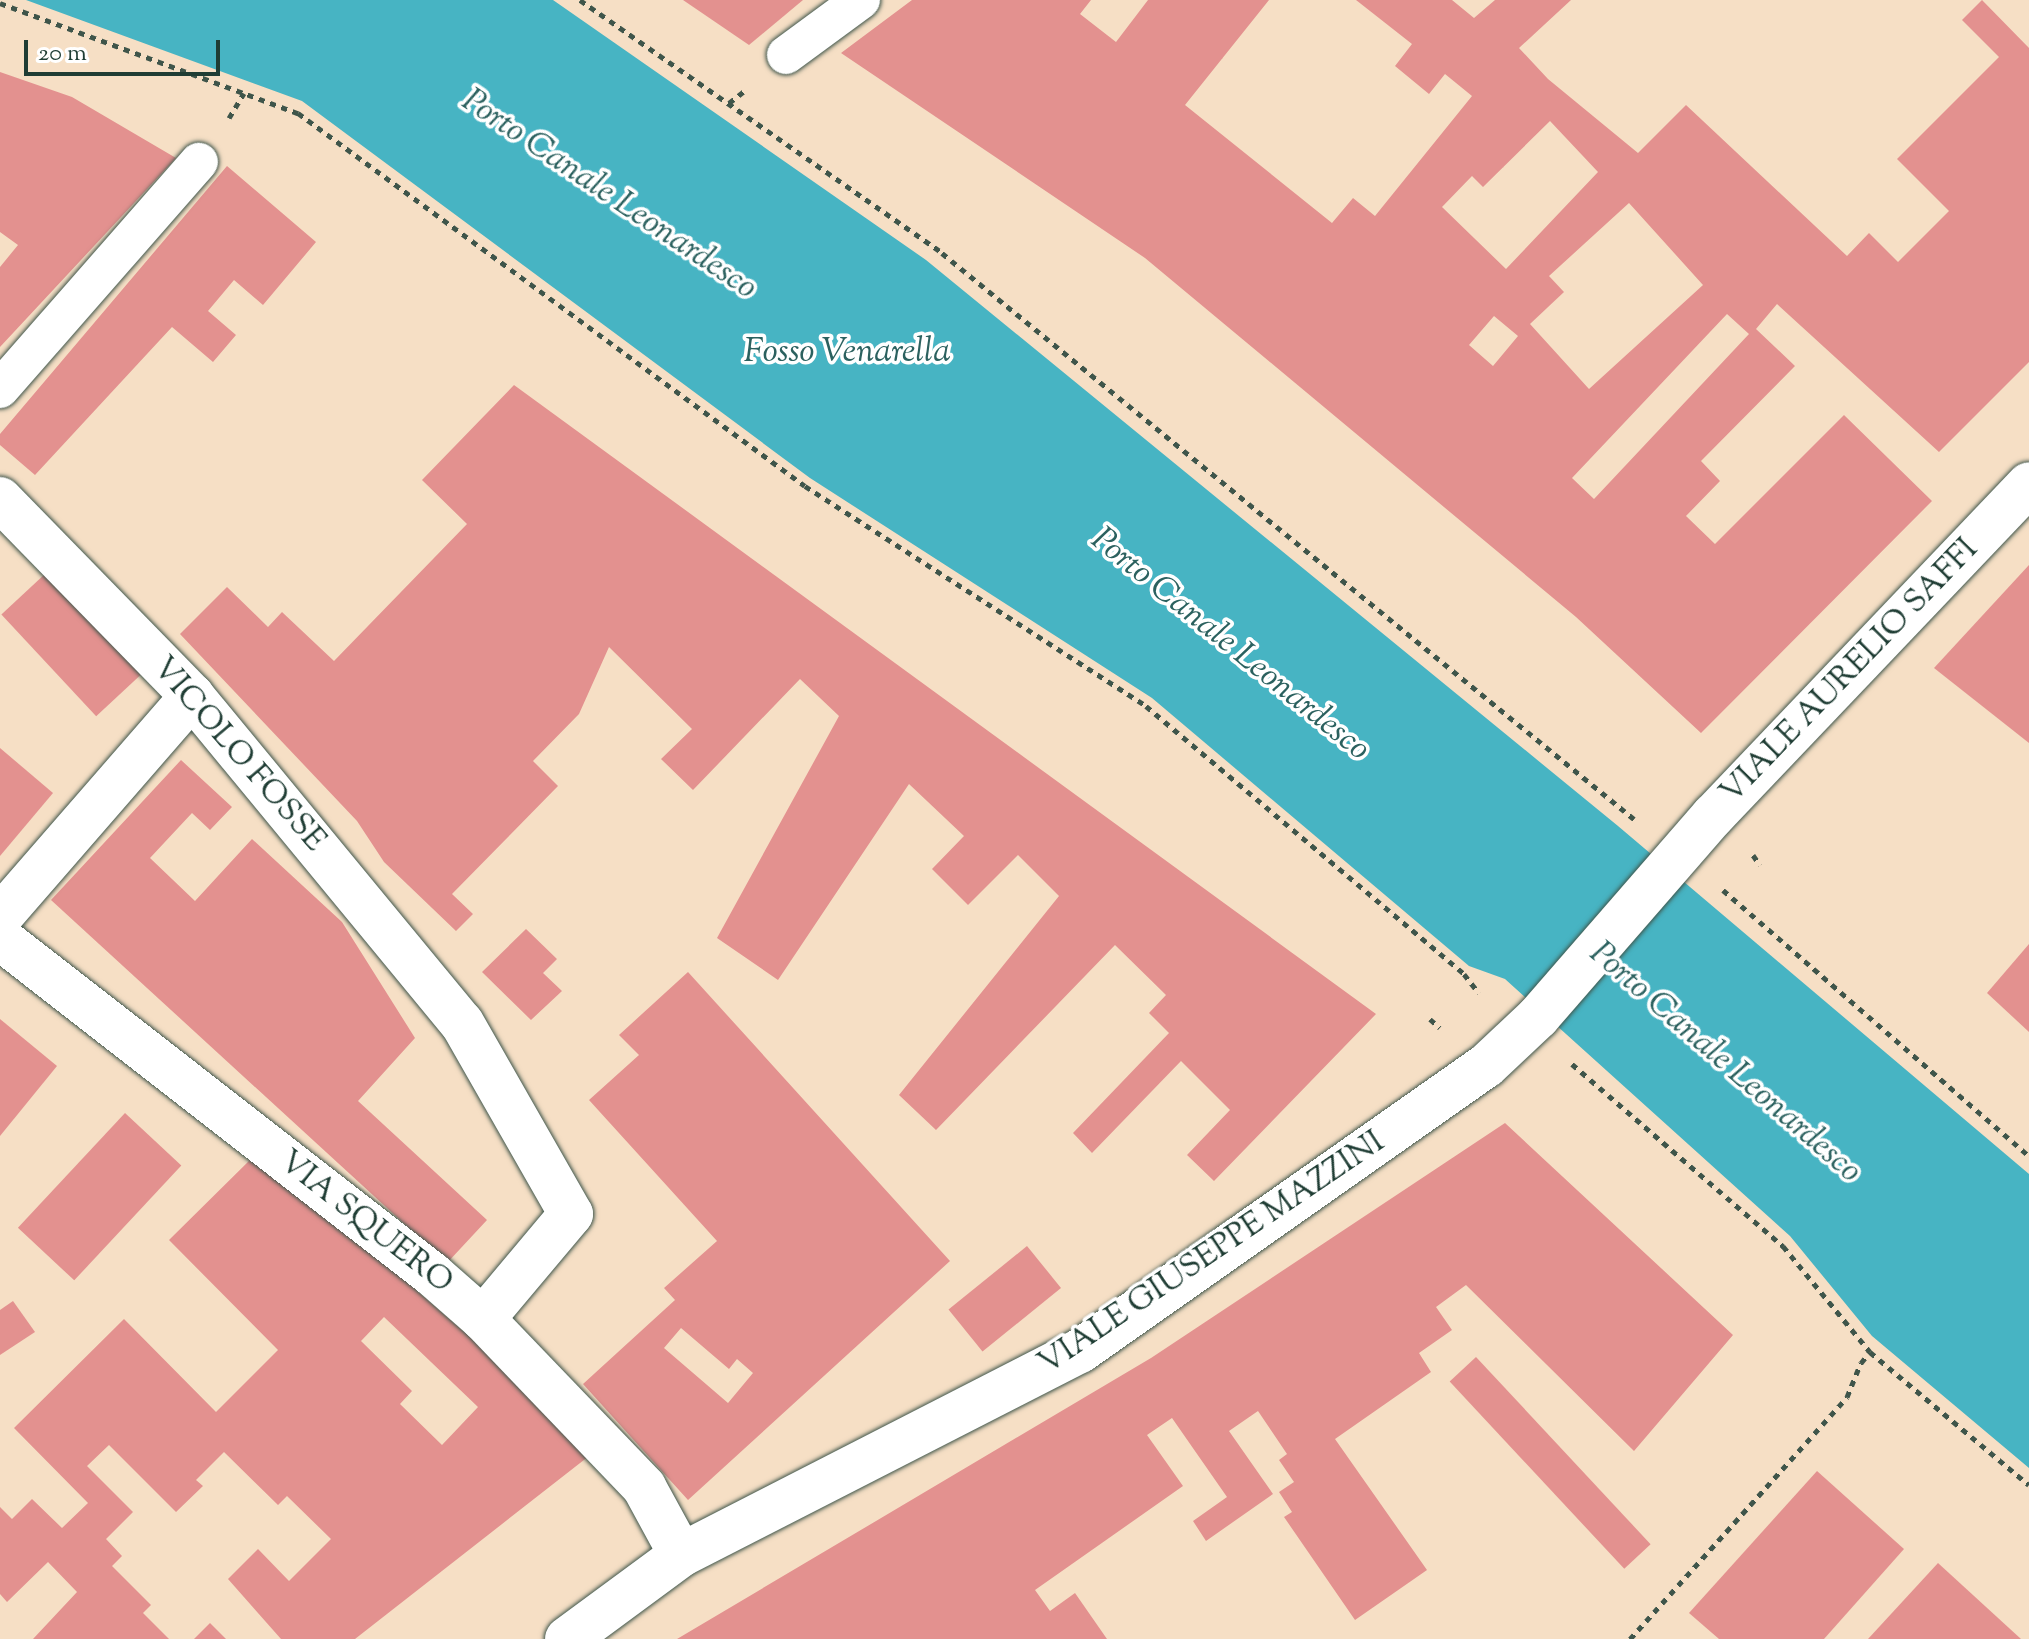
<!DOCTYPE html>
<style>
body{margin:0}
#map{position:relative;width:2029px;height:1639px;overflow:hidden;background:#f6dfc5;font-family:"Sorts Mill Goudy",serif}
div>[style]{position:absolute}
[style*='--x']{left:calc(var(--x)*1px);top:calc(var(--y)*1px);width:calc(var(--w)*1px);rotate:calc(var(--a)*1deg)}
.water>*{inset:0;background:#47b4c3}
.building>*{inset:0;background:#e3918f;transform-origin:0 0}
.path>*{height:5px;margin-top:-2.5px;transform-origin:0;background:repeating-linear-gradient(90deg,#3f554a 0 6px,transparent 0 12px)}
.roads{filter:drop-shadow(0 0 2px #3f554a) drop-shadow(0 0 2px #3f554a)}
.pedestrian>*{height:38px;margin:-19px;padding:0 19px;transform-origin:19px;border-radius:19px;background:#fff}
.minor>*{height:44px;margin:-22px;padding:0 22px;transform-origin:22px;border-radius:22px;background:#fff}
.tertiary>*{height:44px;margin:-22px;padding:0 22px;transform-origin:22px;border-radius:22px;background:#fff}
span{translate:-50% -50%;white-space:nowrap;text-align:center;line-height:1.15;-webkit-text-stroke:7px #fff;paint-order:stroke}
.street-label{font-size:32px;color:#1f3d34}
.water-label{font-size:34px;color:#2b615f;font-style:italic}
.scale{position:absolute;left:24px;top:40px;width:196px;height:36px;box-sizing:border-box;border:4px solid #1f3d34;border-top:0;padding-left:10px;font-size:24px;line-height:28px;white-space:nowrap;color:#1f3d34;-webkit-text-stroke:6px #fff;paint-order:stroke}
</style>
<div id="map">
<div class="water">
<div style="clip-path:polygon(26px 0,553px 0,926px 260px,1618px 826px,2029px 1174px,2029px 1468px,1872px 1336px,1790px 1236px,1505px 979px,1469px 966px,1152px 698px,810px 478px,302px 101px)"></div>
</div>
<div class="building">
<div style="clip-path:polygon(683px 0,803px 0,749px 45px)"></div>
<div style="clip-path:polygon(evenodd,912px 0,1091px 0,1080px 14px,1116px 42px,1148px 0,1269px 0,1185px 105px,1332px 223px,1353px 198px,1375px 216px,1472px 96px,1445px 74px,1429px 94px,1395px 66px,1412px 44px,1356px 0,1452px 0,1474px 18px,1495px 0,1571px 0,1519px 48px,1548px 79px,1638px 153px,1686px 105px,1847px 256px,1869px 233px,1898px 262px,1949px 211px,1897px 159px,1999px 57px,1962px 20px,1982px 0,2029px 48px,2029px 362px,1939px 452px,1777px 304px,1756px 329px,1795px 366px,1701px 461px,1720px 481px,1686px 516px,1715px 544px,1844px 415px,1932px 501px,1701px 733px,1576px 617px,1145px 258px,841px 53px,912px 0,1550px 121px,1598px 172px,1506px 269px,1442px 207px,1472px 176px,1483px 187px,1550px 121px,912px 0,1629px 203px,1703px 285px,1589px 389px,1530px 324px,1564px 292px,1549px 276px,1629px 203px,912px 0,1727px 314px,1749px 334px,1594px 499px,1572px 478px,1727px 314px,912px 0,1494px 316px,1518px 336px,1493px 366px,1469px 345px,1494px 316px)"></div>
<div style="clip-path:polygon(0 72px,72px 97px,176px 158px,0 347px,0 267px,18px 245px,0 232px)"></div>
<div style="clip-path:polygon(227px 166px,316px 242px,263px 305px,234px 280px,208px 311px,236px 335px,213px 362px,172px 327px,35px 475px,0 445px,0 434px)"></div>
<div style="clip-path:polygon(514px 385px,1376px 1014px,1214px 1181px,1187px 1155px,1230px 1110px,1181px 1061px,1092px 1153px,1073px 1133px,1169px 1033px,1149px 1013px,1166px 995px,1115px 945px,936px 1130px,899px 1095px,1059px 896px,1018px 855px,968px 905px,932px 869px,964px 836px,909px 784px,778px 980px,717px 938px,839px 716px,800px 679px,693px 790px,661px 759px,692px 729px,609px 647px,579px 714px,533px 761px,558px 786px,452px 894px,473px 914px,456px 931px,384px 862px,357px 821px,180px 634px,227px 587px,268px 627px,282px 612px,334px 661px,467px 524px,422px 480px)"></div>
<div style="clip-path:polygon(2029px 565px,2029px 743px,1934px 668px)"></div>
<div style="left:46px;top:573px;width:139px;height:61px;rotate:47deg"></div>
<div style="clip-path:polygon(0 748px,53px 793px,0 856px)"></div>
<div style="clip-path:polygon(181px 760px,232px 807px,210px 830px,192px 813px,150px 858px,195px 901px,252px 839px,342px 922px,415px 1038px,358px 1101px,487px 1220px,447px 1263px,51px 900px)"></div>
<div style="clip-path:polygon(526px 929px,557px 959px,543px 973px,562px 991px,531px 1020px,482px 972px)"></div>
<div style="clip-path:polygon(2029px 944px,2029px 1032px,1987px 993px)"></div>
<div style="clip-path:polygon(evenodd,688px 972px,950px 1261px,688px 1500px,583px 1384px,675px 1300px,664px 1288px,717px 1241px,589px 1100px,639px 1055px,619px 1035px,688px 972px,681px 1328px,729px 1369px,737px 1359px,753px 1373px,728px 1403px,664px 1348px,681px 1328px)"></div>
<div style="clip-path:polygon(0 1019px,57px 1066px,0 1136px)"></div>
<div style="left:125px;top:1113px;width:77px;height:157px;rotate:43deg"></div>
<div style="clip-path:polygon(1505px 1123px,1733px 1335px,1634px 1451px,1466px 1285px,1436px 1307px,1452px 1330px,1419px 1353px,1431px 1372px,1335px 1439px,1427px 1570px,1355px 1620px,1284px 1517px,1292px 1512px,1279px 1492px,1294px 1482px,1279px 1460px,1287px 1454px,1258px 1411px,1229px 1431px,1273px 1494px,1206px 1541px,1193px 1521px,1227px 1497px,1172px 1418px,1147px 1435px,1183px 1486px,1035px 1590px,1050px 1611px,1075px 1593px,1107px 1639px,677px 1639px,1151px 1358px)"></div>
<div style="clip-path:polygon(evenodd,258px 1152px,598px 1449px,355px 1639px,281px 1639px,228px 1579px,258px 1549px,289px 1581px,331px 1539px,287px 1496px,278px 1505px,224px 1452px,196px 1480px,203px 1486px,176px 1512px,109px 1445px,87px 1466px,133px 1512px,106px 1539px,122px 1556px,112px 1566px,151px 1605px,143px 1613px,169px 1639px,33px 1639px,77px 1592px,48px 1562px,7px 1602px,0 1594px,0 1507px,12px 1519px,32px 1499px,62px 1528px,88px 1503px,14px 1428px,124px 1319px,216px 1412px,278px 1350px,169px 1240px,258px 1152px,384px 1317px,478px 1407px,442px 1445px,400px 1404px,412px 1391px,361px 1341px,384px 1317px)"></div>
<div style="left:1027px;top:1246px;width:54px;height:101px;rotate:51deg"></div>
<div style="clip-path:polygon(13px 1301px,35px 1332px,0 1355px,0 1310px)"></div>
<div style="left:1476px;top:1357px;width:256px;height:36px;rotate:47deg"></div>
<div style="clip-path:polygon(1817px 1471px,1904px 1549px,1824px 1639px,1719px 1639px,1689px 1613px)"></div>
<div style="clip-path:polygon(1938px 1563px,2021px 1639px,1868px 1639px)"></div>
<div style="clip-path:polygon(210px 1623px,226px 1639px,194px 1639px)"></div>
</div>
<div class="path">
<div style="--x:580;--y:0;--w:442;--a:34.9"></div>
<div style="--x:942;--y:253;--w:894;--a:39.28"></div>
<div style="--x:0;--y:3;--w:318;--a:20.3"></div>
<div style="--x:298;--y:113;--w:629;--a:36.34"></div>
<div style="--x:805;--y:486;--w:406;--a:32.8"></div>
<div style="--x:1146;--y:706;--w:416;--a:40.1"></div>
<div style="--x:1464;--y:974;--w:24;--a:52"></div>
<div style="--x:729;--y:103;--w:23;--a:-38"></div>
<div style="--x:229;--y:118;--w:29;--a:-59"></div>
<div style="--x:1753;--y:855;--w:12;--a:55"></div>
<div style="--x:1723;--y:890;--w:405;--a:41"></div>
<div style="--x:1430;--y:1019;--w:13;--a:42"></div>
<div style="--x:1572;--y:1064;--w:279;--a:40.8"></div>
<div style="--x:1783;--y:1246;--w:137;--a:50.6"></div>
<div style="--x:1870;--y:1352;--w:207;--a:39.9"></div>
<div style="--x:1630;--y:1639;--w:325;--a:-48.1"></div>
<div style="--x:1847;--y:1397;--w:37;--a:-68"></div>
<div style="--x:1861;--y:1363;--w:14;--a:-51"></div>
</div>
<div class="roads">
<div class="pedestrian">
<div style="--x:786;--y:55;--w:93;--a:-36.3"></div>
<div style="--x:0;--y:389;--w:302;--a:-48.8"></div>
</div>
<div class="minor">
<div style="--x:0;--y:499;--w:275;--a:45.7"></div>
<div style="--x:192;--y:696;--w:424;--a:50.5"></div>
<div style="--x:462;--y:1023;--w:220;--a:60.3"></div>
<div style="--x:571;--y:1214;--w:137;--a:130"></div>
<div style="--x:0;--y:917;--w:293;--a:-49"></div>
<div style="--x:0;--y:938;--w:549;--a:37.89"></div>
<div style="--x:433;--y:1275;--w:67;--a:41.3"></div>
<div style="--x:483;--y:1319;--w:233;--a:46.2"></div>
<div style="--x:644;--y:1487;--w:77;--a:61.4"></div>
</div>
<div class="tertiary">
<div style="--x:567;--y:1639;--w:142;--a:-36.4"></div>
<div style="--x:681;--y:1555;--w:448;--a:-27.1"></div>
<div style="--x:1080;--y:1351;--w:496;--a:-35.1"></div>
<div style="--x:1486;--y:1066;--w:71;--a:-43.3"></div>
<div style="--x:1538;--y:1017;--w:267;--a:-49"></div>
<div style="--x:1713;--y:816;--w:458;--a:-46.4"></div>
</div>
</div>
<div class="street-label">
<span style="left:1850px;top:672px;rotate:-46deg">VIALE AURELIO SAFFI</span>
<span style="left:238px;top:755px;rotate:49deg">VICOLO FOSSE</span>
<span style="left:365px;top:1223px;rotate:38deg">VIA SQUERO</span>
<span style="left:1212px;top:1254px;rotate:-34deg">VIALE GIUSEPPE MAZZINI</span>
</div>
<div class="water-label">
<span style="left:609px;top:195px;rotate:34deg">Porto Canale Leonardesco</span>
<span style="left:847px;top:353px">Fosso Venarella</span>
<span style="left:1230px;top:645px;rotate:39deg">Porto Canale Leonardesco</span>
<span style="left:1725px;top:1063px;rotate:41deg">Porto Canale Leonardesco</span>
</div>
<div class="scale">20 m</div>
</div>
